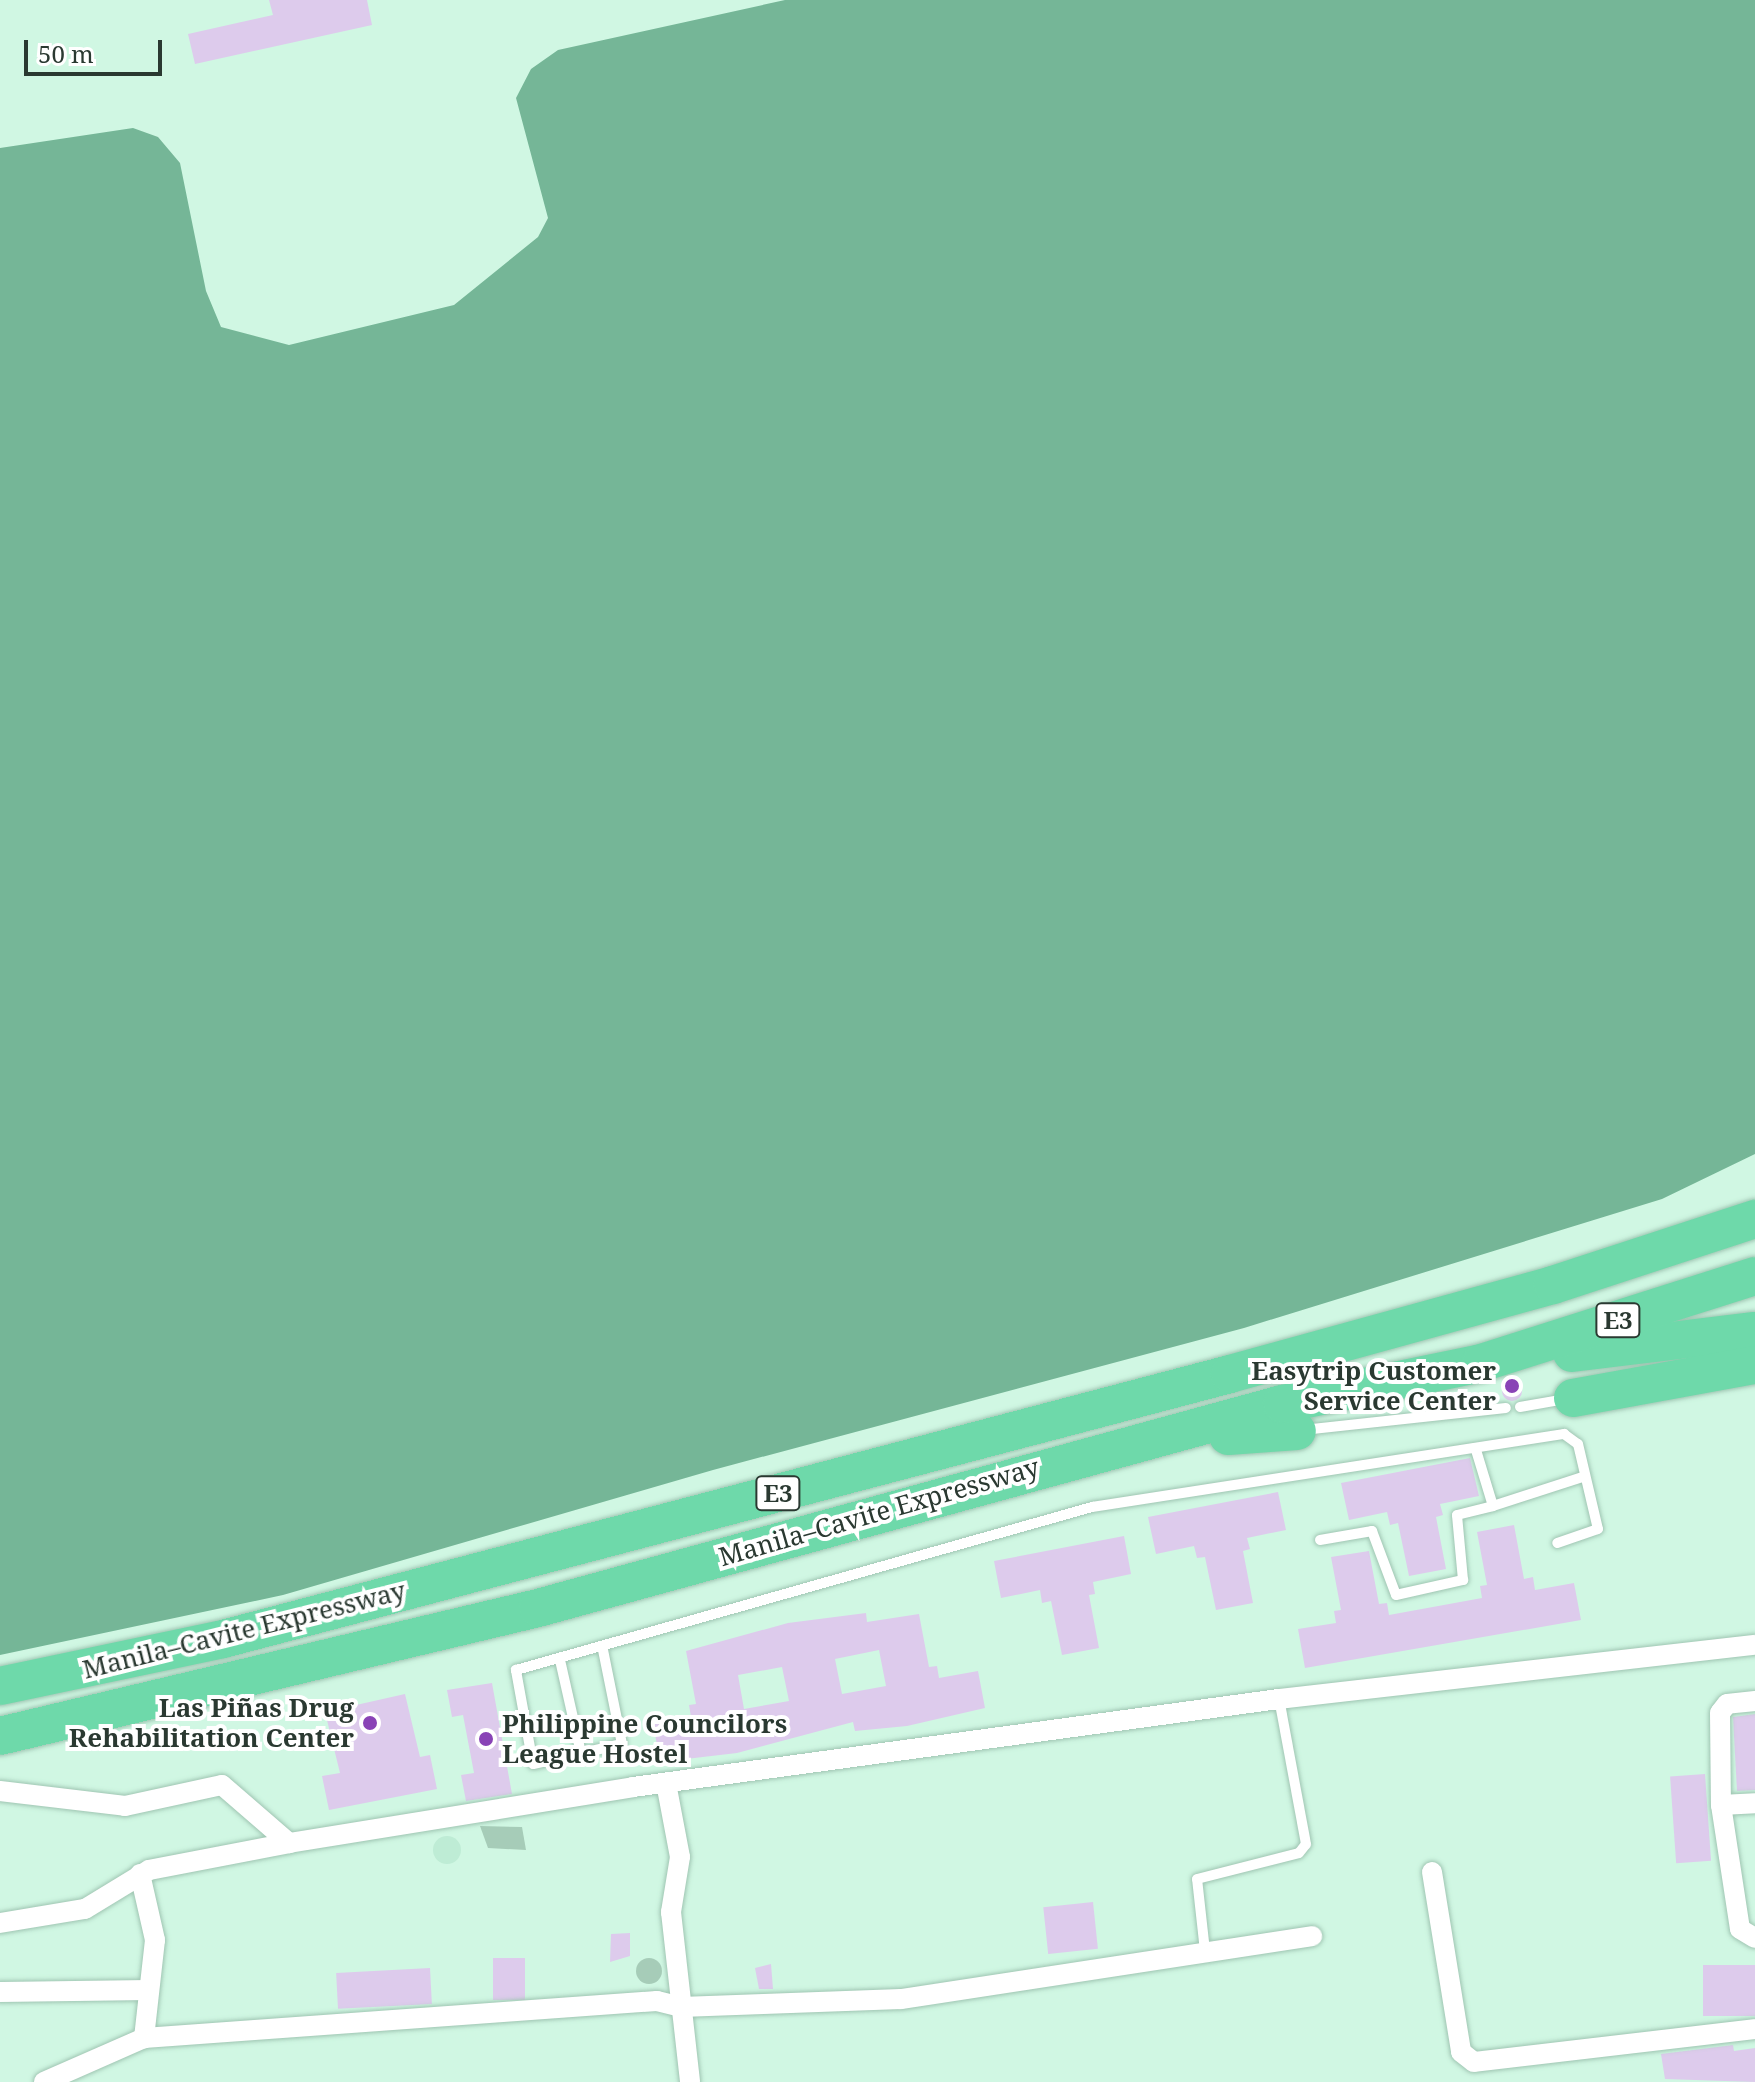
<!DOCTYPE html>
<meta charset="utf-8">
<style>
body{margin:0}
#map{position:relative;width:1755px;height:2082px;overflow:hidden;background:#d0f7e3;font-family:"Noto Serif",serif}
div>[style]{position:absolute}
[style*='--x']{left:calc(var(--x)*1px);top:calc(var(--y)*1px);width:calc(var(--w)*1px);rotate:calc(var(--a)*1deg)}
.built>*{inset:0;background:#beecd5}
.round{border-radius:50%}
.green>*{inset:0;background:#a6ccb8}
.water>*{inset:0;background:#75b697}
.building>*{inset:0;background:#ddcbec;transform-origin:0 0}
.roads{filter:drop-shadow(0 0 2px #9fc5b2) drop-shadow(0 0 2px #9fc5b2)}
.lane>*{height:10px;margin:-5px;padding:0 5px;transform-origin:5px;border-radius:5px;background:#fff}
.street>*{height:20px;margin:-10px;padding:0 10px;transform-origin:10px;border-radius:10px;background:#fff}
.highway>*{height:38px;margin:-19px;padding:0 19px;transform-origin:19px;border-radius:19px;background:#6ed9aa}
.dots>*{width:22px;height:22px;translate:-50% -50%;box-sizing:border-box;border:4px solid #fff;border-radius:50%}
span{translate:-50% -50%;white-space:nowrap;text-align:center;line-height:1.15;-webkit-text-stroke:8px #fff;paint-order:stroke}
.shield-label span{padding:2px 6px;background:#fff;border:2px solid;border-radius:6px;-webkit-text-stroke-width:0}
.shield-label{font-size:24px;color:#2a3931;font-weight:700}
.poi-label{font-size:26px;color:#2a3931;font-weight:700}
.right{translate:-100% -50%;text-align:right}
.left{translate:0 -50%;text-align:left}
.street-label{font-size:26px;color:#2a3931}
.scale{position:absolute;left:24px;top:40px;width:138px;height:36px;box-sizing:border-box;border:4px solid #2a3931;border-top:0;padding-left:10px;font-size:24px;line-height:28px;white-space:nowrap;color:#2a3931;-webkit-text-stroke:6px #fff;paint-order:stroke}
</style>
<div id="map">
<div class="built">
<div class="round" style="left:433px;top:1836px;width:28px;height:28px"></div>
</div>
<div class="green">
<div style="clip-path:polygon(480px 1826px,522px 1827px,526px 1850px,488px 1848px)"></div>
<div class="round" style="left:636px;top:1958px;width:26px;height:26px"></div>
</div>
<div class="water">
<div style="clip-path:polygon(785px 0,1755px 0,1755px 1154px,1662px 1199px,1244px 1328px,713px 1470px,283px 1595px,0 1655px,0 148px,133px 128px,158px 137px,180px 163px,206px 291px,221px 327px,289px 345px,454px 305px,538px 237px,548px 218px,516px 98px,531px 69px,558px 50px)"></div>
</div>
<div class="building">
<div style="clip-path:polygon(269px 0,367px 0,372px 25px,195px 64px,188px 34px,273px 15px)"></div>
<div class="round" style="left:1502px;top:1381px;width:20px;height:20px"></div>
<div style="clip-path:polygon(1470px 1458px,1479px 1496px,1440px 1504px,1443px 1515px,1436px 1517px,1446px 1569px,1409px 1576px,1398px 1523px,1390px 1525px,1387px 1512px,1349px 1520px,1341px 1483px)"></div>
<div style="clip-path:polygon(1278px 1492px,1286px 1530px,1247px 1538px,1250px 1549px,1243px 1551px,1253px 1603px,1216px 1610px,1205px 1557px,1197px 1558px,1194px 1546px,1156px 1554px,1148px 1517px)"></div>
<div style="clip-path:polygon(1514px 1525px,1524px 1579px,1533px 1577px,1535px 1590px,1574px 1583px,1581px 1620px,1305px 1668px,1298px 1629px,1336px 1623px,1334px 1611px,1341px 1610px,1331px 1557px,1369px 1551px,1379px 1604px,1387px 1603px,1389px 1615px,1482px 1598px,1480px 1586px,1487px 1585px,1477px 1532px)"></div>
<div style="clip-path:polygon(1124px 1536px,1131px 1574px,1093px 1582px,1095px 1594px,1089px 1595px,1099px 1648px,1062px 1655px,1051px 1601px,1042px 1603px,1040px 1590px,1001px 1598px,994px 1561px)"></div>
<div style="clip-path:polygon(evenodd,866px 1613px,867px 1622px,919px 1614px,929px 1667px,937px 1666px,939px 1678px,978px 1671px,985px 1708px,907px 1726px,855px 1731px,853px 1722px,737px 1753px,660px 1762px,653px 1723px,691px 1717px,689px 1705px,696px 1704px,686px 1651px,788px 1623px,866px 1613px,879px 1650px,886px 1686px,842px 1694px,835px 1659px,879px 1650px,866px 1613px,782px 1667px,789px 1701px,744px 1709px,738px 1675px,782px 1667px)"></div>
<div style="clip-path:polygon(492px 1683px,512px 1794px,466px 1801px,461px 1775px,474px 1773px,463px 1715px,452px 1717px,447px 1690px)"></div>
<div style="clip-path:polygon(405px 1694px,420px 1757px,430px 1755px,437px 1789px,329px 1810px,322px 1776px,340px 1773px,325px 1712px)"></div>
<div style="clip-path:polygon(1755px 1714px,1755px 1790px,1737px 1791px,1733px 1717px)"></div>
<div style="left:1705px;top:1774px;width:87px;height:35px;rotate:86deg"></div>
<div style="left:1093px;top:1902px;width:47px;height:50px;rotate:84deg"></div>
<div style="clip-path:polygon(630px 1933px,630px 1956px,610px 1962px,611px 1934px)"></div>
<div style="left:493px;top:1958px;width:32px;height:42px"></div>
<div style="clip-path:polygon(771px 1964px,773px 1989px,759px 1989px,755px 1968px)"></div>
<div style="left:1755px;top:1965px;width:51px;height:52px;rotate:90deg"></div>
<div style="left:430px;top:1968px;width:36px;height:94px;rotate:87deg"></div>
<div style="clip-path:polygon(1733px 2045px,1734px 2051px,1755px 2048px,1755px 2082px,1665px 2079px,1661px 2054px)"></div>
</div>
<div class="roads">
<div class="lane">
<div style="--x:1520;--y:1407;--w:47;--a:-9.9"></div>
<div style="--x:1303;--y:1430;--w:204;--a:-6.2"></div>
<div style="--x:1493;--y:1506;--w:94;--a:-18"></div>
<div style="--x:1320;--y:1540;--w:53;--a:-9.8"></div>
<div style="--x:1372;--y:1531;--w:68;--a:69.4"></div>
<div style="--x:1396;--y:1595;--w:69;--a:-12.6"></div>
<div style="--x:1463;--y:1580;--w:65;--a:-95.3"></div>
<div style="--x:1457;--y:1515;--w:37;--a:-14"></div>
<div style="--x:1493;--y:1506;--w:59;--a:-106.9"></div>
<div style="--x:603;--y:1650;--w:96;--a:78.6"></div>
<div style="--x:622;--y:1744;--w:91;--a:167.3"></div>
<div style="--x:533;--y:1764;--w:96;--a:-100.3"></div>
<div style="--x:516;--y:1670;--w:599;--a:-15.8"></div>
<div style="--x:1092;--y:1507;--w:478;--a:-8.8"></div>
<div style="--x:1564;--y:1434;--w:17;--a:36"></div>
<div style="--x:1578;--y:1444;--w:87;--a:76.8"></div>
<div style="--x:1598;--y:1529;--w:43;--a:161.1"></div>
<div style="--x:560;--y:1660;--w:95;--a:77.3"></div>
<div style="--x:1205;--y:1951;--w:72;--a:-96.3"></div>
<div style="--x:1197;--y:1879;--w:105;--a:-14.3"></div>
<div style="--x:1299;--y:1853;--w:11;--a:-52"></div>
<div style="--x:1306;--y:1844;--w:147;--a:-100.5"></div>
</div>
<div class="street">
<div style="--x:1755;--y:1701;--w:28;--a:174"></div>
<div style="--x:1727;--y:1704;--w:11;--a:128"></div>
<div style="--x:1720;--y:1713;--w:92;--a:89.4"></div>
<div style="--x:1721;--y:1805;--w:34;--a:-3"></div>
<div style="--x:666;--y:1783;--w:75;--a:79.3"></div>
<div style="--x:680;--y:1857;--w:56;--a:99.3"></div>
<div style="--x:671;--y:1912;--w:171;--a:83.6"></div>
<div style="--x:0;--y:1791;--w:126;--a:6.8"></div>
<div style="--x:125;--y:1806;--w:99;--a:-12.2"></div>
<div style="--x:222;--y:1785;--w:89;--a:40.9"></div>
<div style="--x:289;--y:1843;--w:349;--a:-9.2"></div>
<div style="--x:633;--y:1787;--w:652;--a:-7.76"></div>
<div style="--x:1279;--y:1699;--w:479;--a:-6.5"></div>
<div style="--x:1721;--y:1805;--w:125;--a:81.3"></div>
<div style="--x:1740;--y:1929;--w:17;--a:31"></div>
<div style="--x:1432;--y:1872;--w:182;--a:80.8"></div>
<div style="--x:1461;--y:2052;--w:16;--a:38"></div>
<div style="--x:1474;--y:2062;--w:283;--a:-6.7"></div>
<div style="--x:140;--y:1874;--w:68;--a:77.2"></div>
<div style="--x:155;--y:1940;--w:99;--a:96.4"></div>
<div style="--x:0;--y:1923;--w:86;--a:-9.4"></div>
<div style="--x:85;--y:1909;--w:75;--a:-31.4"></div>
<div style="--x:149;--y:1870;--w:143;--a:-10.9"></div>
<div style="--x:0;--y:1992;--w:149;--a:-0.8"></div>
<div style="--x:44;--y:2082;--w:109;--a:-23.7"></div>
<div style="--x:144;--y:2038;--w:514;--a:-4.13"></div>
<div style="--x:657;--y:2001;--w:25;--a:14"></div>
<div style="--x:681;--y:2007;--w:220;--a:-2.1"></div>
<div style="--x:901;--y:1999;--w:416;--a:-8.7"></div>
</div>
<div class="highway">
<div style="--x:1572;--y:1353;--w:184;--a:-6.9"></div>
<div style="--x:1573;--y:1398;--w:185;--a:-10.3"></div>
<div style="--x:1228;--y:1436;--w:69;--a:-4.1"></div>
<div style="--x:0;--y:1686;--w:228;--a:-11.9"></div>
<div style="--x:223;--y:1639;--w:1041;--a:-14.74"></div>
<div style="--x:1230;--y:1374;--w:335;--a:-15.4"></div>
<div style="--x:1553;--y:1285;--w:213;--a:-18.1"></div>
<div style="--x:0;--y:1736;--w:553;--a:-13.38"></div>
<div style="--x:538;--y:1608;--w:771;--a:-15.33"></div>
<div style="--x:1282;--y:1404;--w:203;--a:-11.6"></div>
<div style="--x:1481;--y:1363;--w:287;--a:-17.6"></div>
</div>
</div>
<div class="dots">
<div style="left:1512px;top:1386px;background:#8943b6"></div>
<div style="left:370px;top:1723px;background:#8943b6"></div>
<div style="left:486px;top:1739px;background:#8943b6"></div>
</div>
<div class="shield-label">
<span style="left:1618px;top:1320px">E3</span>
<span style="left:778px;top:1493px">E3</span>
</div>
<div class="poi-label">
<span class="right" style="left:1496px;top:1386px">Easytrip Customer<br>Service Center</span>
<span class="right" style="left:354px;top:1723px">Las Piñas Drug<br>Rehabilitation Center</span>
<span class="left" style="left:502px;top:1739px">Philippine Councilors<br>League Hostel</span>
</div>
<div class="street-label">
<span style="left:879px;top:1512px;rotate:-16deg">Manila–Cavite Expressway</span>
<span style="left:244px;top:1630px;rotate:-14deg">Manila–Cavite Expressway</span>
</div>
<div class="scale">50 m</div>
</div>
